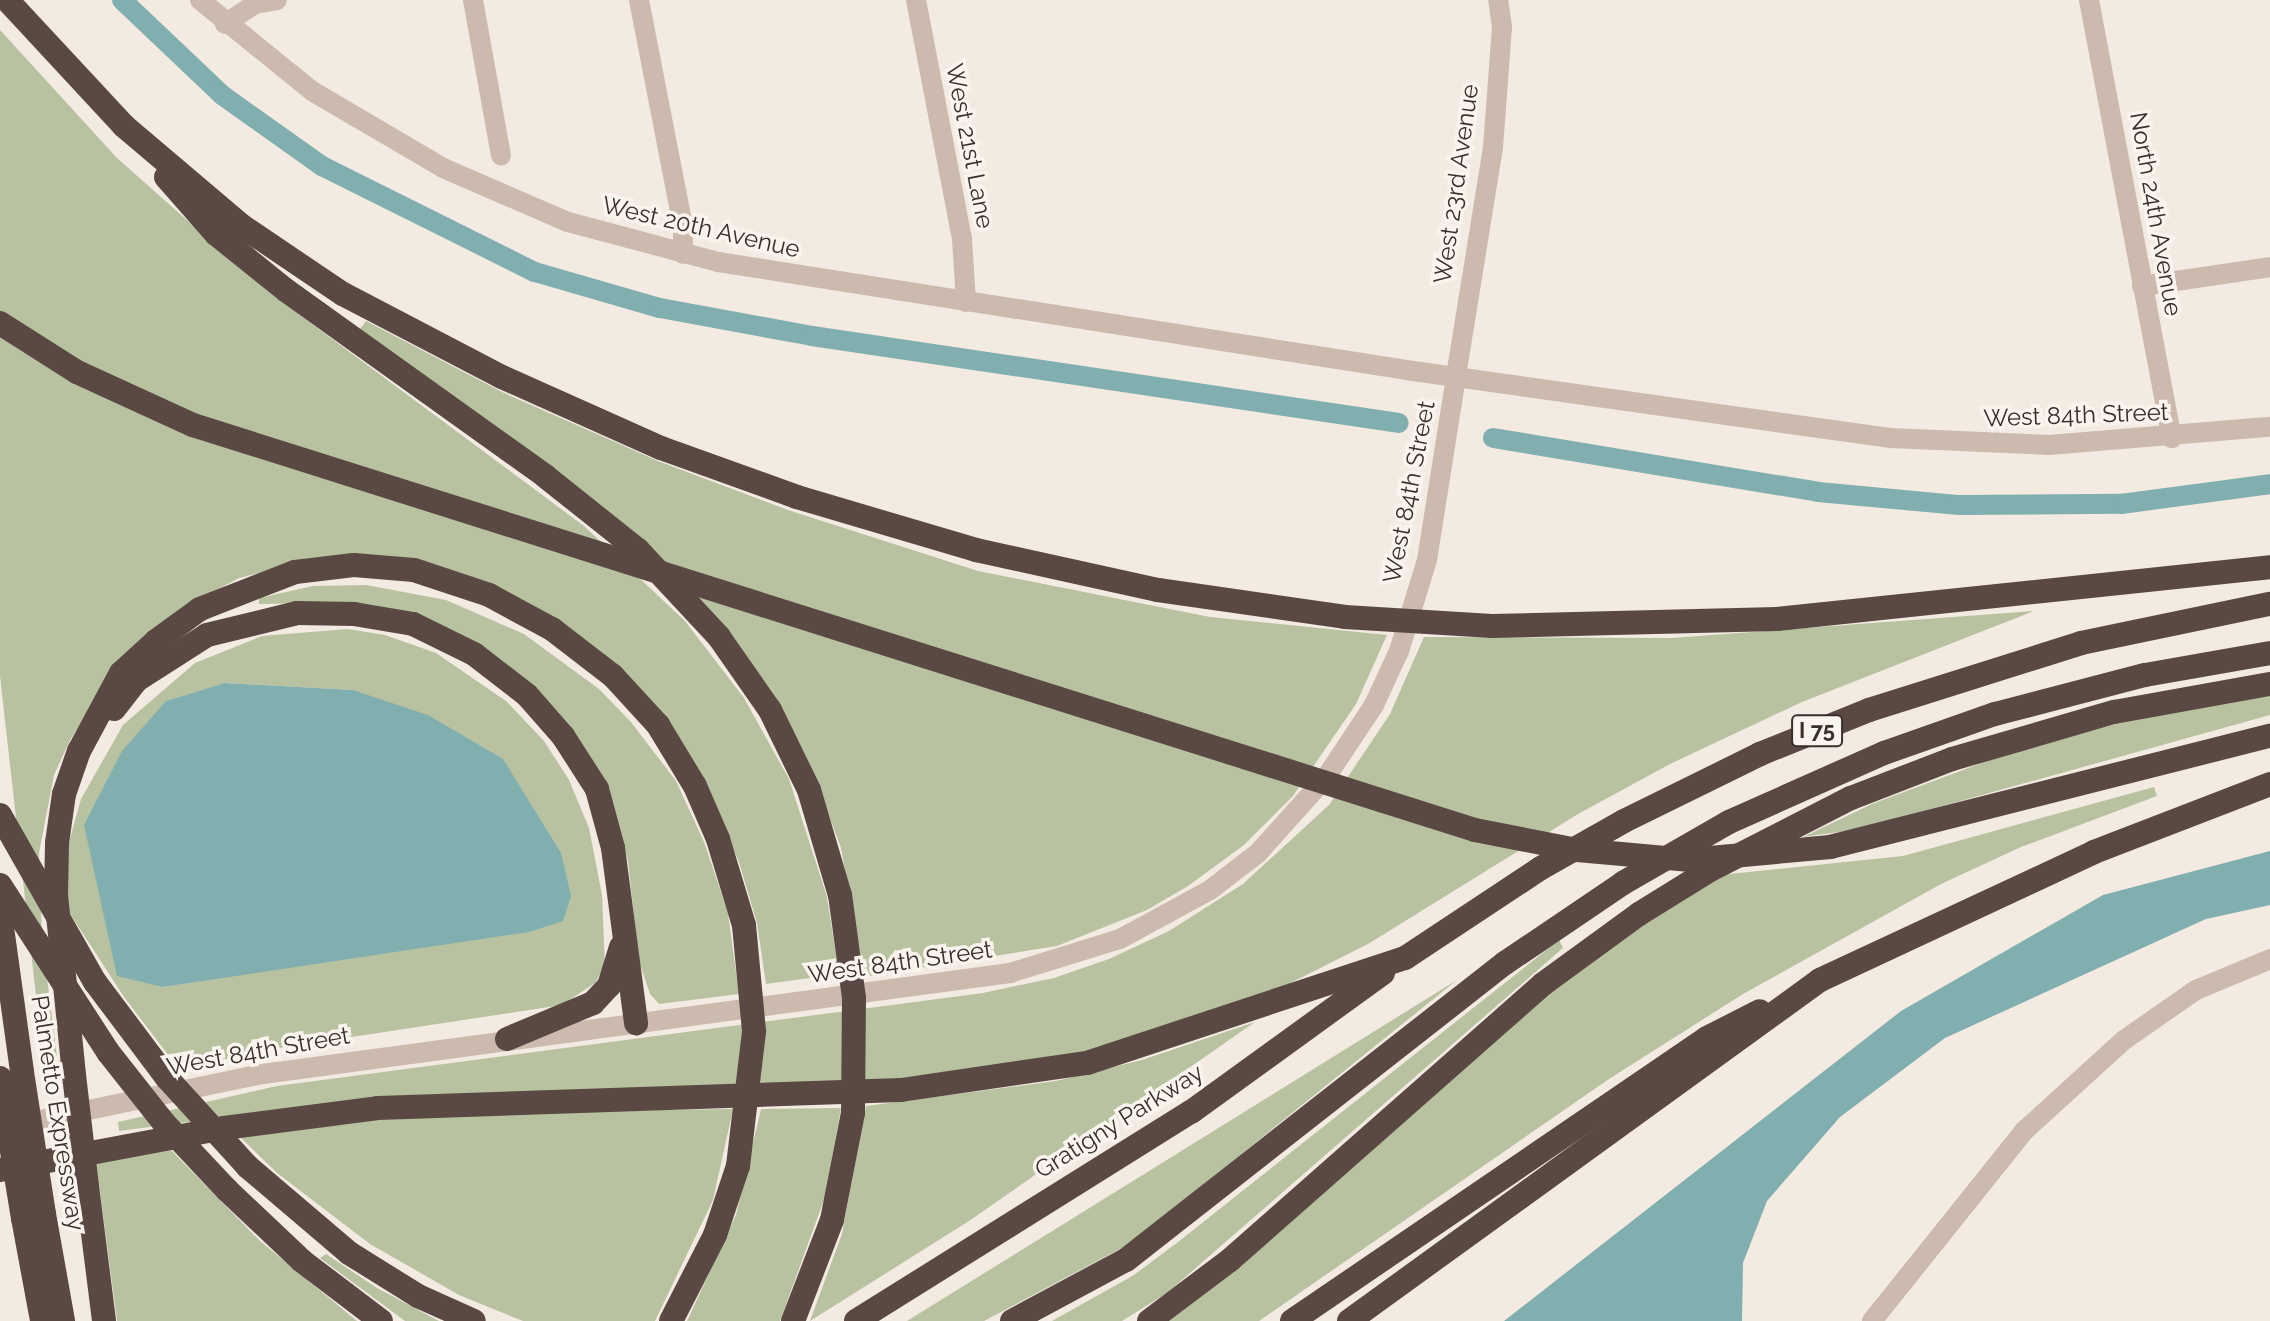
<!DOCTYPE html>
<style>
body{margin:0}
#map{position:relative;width:2270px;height:1321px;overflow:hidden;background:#f3eae1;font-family:Raleway,sans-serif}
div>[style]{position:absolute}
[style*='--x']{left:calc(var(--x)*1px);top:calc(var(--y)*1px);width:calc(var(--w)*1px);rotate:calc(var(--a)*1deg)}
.green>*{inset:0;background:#b8c2a1}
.water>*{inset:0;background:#81afaf}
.canal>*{height:20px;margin:-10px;padding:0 10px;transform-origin:10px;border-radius:10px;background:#81afaf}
.minor>*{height:20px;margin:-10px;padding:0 10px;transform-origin:10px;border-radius:10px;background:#cbbaad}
.tertiary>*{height:20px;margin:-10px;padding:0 10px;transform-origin:10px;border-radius:10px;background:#cbbaad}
.motorway>*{height:24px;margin:-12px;padding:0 12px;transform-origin:12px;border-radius:12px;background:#5a4943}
.motorway-bridge>*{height:24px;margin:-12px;padding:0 12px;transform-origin:12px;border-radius:12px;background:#5a4943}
span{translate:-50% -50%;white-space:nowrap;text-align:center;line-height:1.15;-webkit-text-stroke:7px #faf4ee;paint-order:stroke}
.shield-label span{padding:2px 6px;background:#faf4ee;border:2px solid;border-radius:6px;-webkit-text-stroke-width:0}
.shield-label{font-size:22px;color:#3a2f2b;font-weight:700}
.street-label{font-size:24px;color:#3a2f2b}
</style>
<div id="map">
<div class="green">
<div style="clip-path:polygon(0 30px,117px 158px,224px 253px,293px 310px,584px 526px,685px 621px,744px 698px,789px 779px,827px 897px,839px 974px,766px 984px,757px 923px,739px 862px,714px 805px,671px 732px,489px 587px,291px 565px,239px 578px,194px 602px,114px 670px,70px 740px,54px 775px,39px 853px,42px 938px,57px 1057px,43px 1058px,0 676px)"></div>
<div style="clip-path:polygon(366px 321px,502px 392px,658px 461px,788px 510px,978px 571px,1210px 617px,1387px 635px,1356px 704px,1293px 796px,1244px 845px,1188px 886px,1147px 910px,1057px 946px,864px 977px,841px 848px,819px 789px,739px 646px,360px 329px)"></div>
<div style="clip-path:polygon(366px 585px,446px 600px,524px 634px,599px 689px,631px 722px,676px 781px,704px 842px,728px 913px,739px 994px,659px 1004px,650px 994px,639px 961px,628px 861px,612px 806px,487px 656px,310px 603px,259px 604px,259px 598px,313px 586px)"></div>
<div style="clip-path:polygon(2034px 611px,1802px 702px,1670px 764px,1578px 814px,1368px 944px,1223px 1017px,991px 1075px,256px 1113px,119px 1131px,118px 1122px,277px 1086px,983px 993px,1054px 978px,1109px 959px,1169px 931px,1243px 884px,1329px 805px,1390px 714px,1424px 637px,1671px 638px)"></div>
<div style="clip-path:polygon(evenodd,348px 629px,385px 635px,436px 653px,506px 701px,544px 741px,569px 780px,589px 828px,602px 895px,605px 966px,595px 983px,562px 1005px,279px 1048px,179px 1069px,124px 997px,65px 906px,68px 846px,81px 799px,123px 725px,195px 663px,262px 636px,348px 629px,226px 683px,353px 690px,313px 963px,163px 987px,167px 701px,226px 683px)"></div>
<div style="clip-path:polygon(2270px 695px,2270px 715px,1860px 829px,1803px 837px,1872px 804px,2011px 752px,2127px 721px)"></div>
<div style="clip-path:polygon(2154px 787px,2157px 796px,2021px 847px,1941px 884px,1743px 994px,1609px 1079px,1259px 1321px,1166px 1321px,1554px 984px,1720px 875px,1903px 856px)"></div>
<div style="clip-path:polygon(1559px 940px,1563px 948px,1167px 1293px,1122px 1321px,1052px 1321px,1134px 1275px,1178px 1242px)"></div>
<div style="clip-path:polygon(1457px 980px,1131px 1243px,984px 1321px,907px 1321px)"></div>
<div style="clip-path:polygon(1255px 1022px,969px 1221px,810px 1321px,842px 1234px,866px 1106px,1056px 1081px,1142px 1060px)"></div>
<div style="clip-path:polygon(841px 1108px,825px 1197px,780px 1321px,687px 1321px,736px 1215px,761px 1109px)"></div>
<div style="clip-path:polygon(733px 1109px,713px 1200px,655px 1321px,523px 1321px,459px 1295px,370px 1244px,277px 1173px,238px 1135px,335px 1122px,531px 1112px)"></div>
<div style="clip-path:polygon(168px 1147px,260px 1241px,357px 1321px,117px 1321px,96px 1161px)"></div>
<div style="clip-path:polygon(326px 1254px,377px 1288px,439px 1321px,405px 1321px,320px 1258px)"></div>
</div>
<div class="water">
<div style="clip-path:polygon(225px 683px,353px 690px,428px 715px,503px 759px,561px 853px,571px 896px,563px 921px,529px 932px,163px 987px,117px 976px,84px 825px,122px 751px,166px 701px)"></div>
<div style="clip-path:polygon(2270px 851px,2270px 905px,2206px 919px,1945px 1038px,1840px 1117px,1767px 1201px,1743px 1263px,1742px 1321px,1504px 1321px,1901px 1011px,2103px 895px)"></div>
</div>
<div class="canal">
<div style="--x:122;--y:0;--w:138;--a:43.5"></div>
<div style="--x:222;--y:95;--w:123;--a:35.4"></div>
<div style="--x:322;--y:166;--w:238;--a:26.5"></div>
<div style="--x:535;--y:272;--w:130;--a:16.1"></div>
<div style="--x:660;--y:308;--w:155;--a:10.4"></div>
<div style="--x:812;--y:336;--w:593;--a:8.43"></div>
<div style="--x:1493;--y:438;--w:329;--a:9.4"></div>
<div style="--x:1818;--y:492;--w:142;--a:5.3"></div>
<div style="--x:1959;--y:505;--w:162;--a:-0.4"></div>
<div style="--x:2121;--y:504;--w:150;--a:-7.6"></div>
</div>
<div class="minor">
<div style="--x:473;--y:0;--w:158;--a:79.8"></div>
<div style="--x:639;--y:0;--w:231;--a:79"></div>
<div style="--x:683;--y:227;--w:27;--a:90"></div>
<div style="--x:916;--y:0;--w:243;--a:79.1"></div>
<div style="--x:962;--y:239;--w:63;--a:86.4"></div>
<div style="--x:225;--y:24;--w:36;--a:-34"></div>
<div style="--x:255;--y:4;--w:22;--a:-10"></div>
<div style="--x:2142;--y:286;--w:129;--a:-8.4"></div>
<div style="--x:1456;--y:376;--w:232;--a:-80.8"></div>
<div style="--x:1493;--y:147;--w:120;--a:-85.7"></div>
<div style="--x:1502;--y:27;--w:27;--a:-98"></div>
<div style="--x:1872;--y:1321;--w:243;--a:-51.3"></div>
<div style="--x:2024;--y:1131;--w:135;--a:-42.3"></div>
<div style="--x:2124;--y:1040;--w:88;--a:-34.8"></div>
<div style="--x:2196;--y:990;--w:80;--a:-22.7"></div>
</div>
<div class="tertiary">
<div style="--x:200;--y:0;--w:144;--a:39.1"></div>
<div style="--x:312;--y:91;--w:152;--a:30.4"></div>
<div style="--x:443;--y:168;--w:136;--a:23.4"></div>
<div style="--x:568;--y:222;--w:155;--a:14.9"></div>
<div style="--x:718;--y:262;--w:703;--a:8.91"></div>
<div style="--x:1413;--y:371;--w:483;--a:8"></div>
<div style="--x:1891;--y:438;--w:158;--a:2.5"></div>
<div style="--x:2049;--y:445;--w:222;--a:-4.7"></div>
<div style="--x:2089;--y:0;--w:446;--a:79.3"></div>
<div style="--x:16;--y:1125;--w:252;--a:-11.7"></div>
<div style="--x:263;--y:1074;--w:754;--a:-7.7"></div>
<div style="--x:1010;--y:973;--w:115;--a:-17.2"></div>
<div style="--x:1120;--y:939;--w:102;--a:-28.6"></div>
<div style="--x:1210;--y:890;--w:61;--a:-37.6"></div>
<div style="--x:1258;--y:853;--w:103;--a:-48.1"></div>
<div style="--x:1327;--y:776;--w:85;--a:-56.5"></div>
<div style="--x:1374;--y:705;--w:60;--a:-65.2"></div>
<div style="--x:1399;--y:651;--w:95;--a:-72.9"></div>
<div style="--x:1427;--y:560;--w:186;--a:-81"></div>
</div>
<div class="motorway">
<div style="--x:7;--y:0;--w:172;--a:47.1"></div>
<div style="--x:124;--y:126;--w:155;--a:40.3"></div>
<div style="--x:242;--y:226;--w:122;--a:34"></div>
<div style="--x:343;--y:294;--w:179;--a:27.6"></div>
<div style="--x:502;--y:377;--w:174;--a:24.1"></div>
<div style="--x:661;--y:448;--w:145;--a:19.8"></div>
<div style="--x:797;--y:497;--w:187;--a:16.5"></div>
<div style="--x:976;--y:550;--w:186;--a:12.4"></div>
<div style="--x:1158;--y:590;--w:189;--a:8.2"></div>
<div style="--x:166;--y:177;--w:76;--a:48.7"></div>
<div style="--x:216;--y:234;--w:91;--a:38.8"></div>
<div style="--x:287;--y:291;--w:317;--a:35.6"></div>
<div style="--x:545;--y:476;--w:119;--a:38.5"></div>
<div style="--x:638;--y:550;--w:119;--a:47"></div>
<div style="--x:719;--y:637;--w:89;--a:55.1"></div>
<div style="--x:770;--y:710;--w:89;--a:64"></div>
<div style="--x:809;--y:790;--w:109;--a:73.6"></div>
<div style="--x:1492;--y:626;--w:285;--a:-1.4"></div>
<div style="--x:1777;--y:619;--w:496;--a:-6"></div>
<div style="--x:114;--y:709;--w:37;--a:-52"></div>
<div style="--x:137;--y:680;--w:83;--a:-32.7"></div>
<div style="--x:207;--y:635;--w:93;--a:-13.7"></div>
<div style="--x:297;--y:613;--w:57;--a:1"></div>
<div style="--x:354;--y:614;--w:60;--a:9.6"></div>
<div style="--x:413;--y:624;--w:68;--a:26.2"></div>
<div style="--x:474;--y:654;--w:67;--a:37.7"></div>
<div style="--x:527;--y:695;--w:55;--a:48.7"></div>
<div style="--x:563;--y:736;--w:63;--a:57.3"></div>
<div style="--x:597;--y:789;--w:61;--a:74.8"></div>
<div style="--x:613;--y:848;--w:177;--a:82.5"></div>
<div style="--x:1830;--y:847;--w:454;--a:-14.2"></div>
<div style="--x:0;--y:913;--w:161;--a:82.1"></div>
<div style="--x:507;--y:1039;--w:93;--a:-22.7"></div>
<div style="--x:593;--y:1003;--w:23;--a:-47"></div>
<div style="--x:609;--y:986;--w:41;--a:-72.9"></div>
<div style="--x:74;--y:1075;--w:180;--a:-95.7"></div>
<div style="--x:56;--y:896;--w:53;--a:-88.9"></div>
<div style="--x:57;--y:843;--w:49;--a:-81.9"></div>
<div style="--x:64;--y:794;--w:46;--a:-70.8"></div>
<div style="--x:79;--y:751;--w:89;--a:-61.7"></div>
<div style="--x:121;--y:673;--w:47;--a:-42.4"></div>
<div style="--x:156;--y:641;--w:54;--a:-36"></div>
<div style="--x:200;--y:609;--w:102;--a:-21.3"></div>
<div style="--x:295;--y:572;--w:59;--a:-6.8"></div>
<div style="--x:354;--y:565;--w:60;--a:4.8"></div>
<div style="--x:414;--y:570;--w:79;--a:18.4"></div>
<div style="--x:489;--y:595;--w:72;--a:28.4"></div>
<div style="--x:552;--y:629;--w:77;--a:37.6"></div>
<div style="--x:613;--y:676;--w:67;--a:47.4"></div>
<div style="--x:658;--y:725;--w:71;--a:58.8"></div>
<div style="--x:695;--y:786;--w:58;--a:66.5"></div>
<div style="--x:718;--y:839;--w:90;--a:73.2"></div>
<div style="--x:248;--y:1167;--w:133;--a:40.4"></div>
<div style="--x:349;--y:1253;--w:81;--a:31.9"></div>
<div style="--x:418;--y:1296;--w:61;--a:24.1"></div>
<div style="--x:0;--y:1170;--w:228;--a:-10.6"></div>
<div style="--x:224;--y:1128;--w:155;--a:-7.4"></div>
<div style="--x:378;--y:1108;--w:523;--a:-1.97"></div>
<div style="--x:901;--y:1090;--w:188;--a:-8.3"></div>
<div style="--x:1087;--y:1063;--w:335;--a:-18.3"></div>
<div style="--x:1405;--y:958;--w:163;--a:-33.5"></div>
<div style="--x:1541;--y:868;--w:95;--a:-29.5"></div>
<div style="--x:1624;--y:821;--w:152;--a:-26.2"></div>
<div style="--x:1760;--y:754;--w:118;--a:-22"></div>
<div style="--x:1869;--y:710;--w:222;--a:-17.5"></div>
<div style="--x:2081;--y:643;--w:193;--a:-11.7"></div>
<div style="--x:87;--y:1186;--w:136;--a:82.8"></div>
<div style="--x:227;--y:1190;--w:103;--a:43.4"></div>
<div style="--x:302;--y:1261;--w:99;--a:37.2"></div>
<div style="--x:44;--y:1214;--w:109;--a:79.9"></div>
<div style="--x:23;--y:1218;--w:105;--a:79.5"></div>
<div style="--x:671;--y:1321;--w:97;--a:-62.9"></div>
<div style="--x:715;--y:1235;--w:73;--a:-71.6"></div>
<div style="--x:856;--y:1321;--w:395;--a:-32"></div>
<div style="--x:1191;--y:1112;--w:237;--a:-35.9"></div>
<div style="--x:1012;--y:1321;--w:129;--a:-28.2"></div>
<div style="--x:1126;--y:1260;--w:482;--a:-38.1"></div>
<div style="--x:1505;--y:963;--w:143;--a:-34.1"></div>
<div style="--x:1623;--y:883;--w:122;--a:-29.9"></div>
<div style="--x:1729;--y:822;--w:170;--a:-24"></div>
<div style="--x:1884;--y:753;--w:118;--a:-19.4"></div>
<div style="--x:1995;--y:714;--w:155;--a:-14.6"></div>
<div style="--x:2145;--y:675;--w:127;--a:-10"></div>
<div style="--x:1149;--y:1321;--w:101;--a:-37"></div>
<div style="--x:1230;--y:1260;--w:417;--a:-41.4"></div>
<div style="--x:1543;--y:984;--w:119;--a:-36.1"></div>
<div style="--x:1639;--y:914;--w:84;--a:-31.8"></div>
<div style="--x:1710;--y:870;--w:158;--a:-27.1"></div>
<div style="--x:1851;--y:798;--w:108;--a:-21.1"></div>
<div style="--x:1952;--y:759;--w:169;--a:-16.2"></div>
<div style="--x:2114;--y:712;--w:158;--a:-10.2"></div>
<div style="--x:1292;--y:1321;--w:502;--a:-34.29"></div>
<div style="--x:1707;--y:1038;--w:59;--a:-27"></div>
<div style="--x:1349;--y:1321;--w:581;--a:-35.9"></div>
<div style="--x:1820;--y:980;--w:302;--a:-25"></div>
<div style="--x:2094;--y:852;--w:189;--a:-21.1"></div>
</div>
<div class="motorway-bridge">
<div style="--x:0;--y:323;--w:91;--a:32.5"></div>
<div style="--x:77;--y:372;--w:128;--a:24.6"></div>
<div style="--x:193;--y:425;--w:1344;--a:17.53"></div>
<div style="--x:1475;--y:830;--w:104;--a:11.1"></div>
<div style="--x:1577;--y:850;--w:111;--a:5.1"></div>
<div style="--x:1688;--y:860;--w:143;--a:-5.2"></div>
<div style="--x:1345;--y:617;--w:147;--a:3.5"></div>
<div style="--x:0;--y:815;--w:192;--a:60.4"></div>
<div style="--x:95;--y:982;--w:120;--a:53.1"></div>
<div style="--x:167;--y:1078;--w:120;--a:47.7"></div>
<div style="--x:0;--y:885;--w:199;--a:57.1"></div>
<div style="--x:108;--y:1052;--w:90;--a:51.7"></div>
<div style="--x:164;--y:1123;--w:92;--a:46.8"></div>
<div style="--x:22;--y:1072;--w:144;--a:81.2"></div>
<div style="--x:74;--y:1075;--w:112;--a:83.3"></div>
<div style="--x:0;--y:1078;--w:142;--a:80.7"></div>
<div style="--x:738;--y:1166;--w:136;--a:-83.2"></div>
<div style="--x:754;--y:1031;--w:106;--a:-95.4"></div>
<div style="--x:793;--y:1321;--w:108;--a:-68.9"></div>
<div style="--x:832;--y:1220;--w:109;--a:-78.9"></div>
<div style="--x:853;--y:1113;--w:115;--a:-89.5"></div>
<div style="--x:854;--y:998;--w:104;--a:-97.7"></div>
</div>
<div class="shield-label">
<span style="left:1817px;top:731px">I 75</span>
</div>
<div class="street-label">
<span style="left:970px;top:146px;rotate:79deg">West 21st Lane</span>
<span style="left:1456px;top:184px;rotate:-82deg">West 23rd Avenue</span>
<span style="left:2156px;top:214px;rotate:80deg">North 24th Avenue</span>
<span style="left:701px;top:227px;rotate:13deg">West 20th Avenue</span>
<span style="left:2076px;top:415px;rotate:-2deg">West 84th Street</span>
<span style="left:1409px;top:492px;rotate:-79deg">West 84th Street</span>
<span style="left:900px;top:962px;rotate:-8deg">West 84th Street</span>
<span style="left:258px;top:1051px;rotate:-10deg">West 84th Street</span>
<span style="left:58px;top:1113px;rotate:81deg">Palmetto Expressway</span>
<span style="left:1119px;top:1121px;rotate:-32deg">Gratigny Parkway</span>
</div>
</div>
